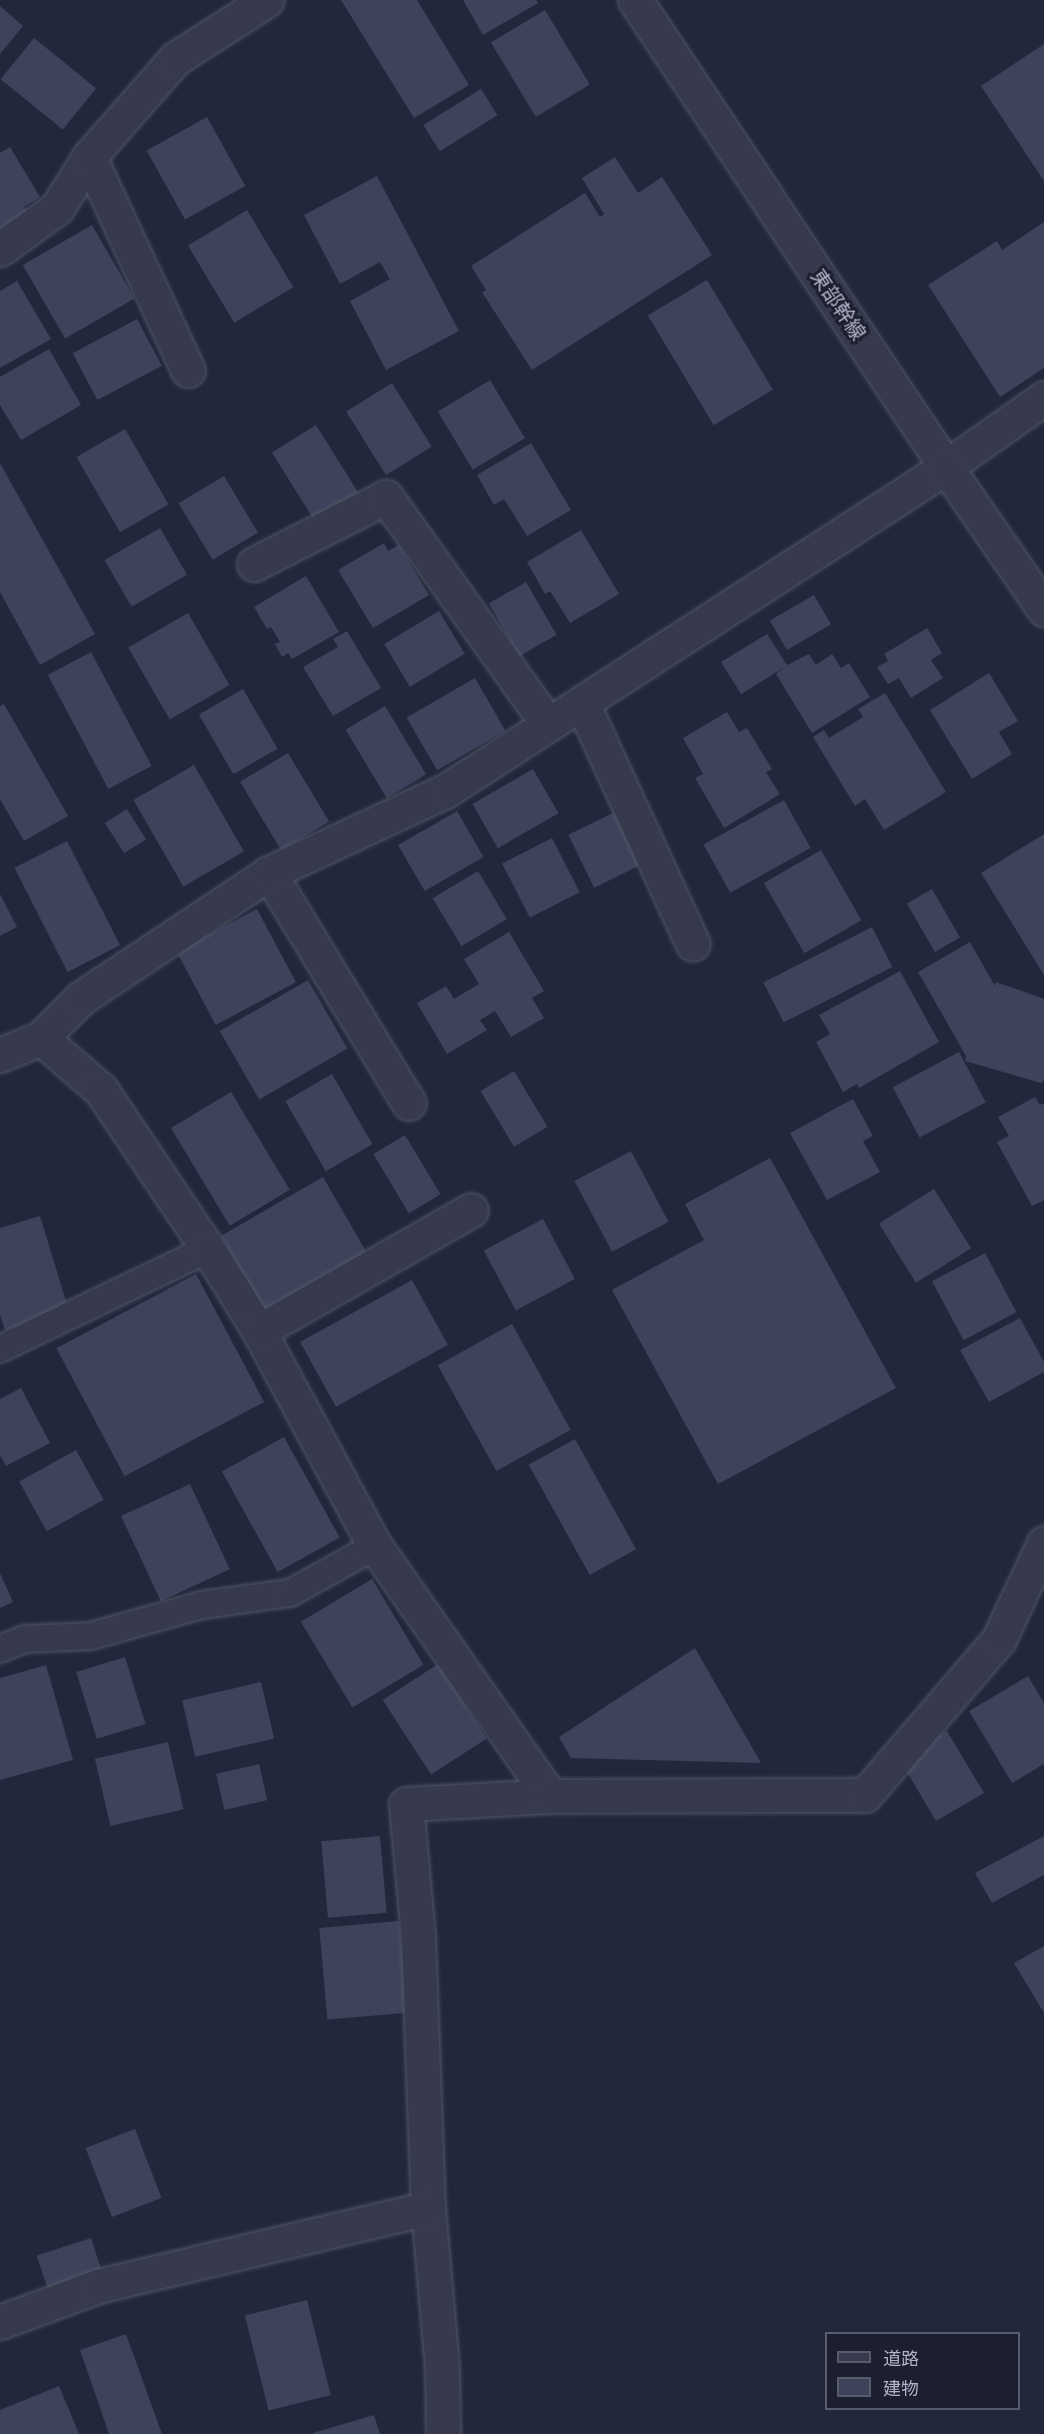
<!DOCTYPE html>
<meta charset="utf-8">
<style>
body{margin:0}
#map{position:relative;width:1044px;height:2434px;overflow:hidden;background:#22273b;font-family:"PT Sans","Noto Sans JP",sans-serif}
div>[style]{position:absolute}
[style*='--x']{left:calc(var(--x)*1px);top:calc(var(--y)*1px);width:calc(var(--w)*1px);rotate:calc(var(--a)*1deg)}
.building>*{inset:0;background:#3e435c;transform-origin:0 0}
.roads{filter:drop-shadow(0 0 2px #515566) drop-shadow(0 0 2px #515566)}
.service>*{height:26px;margin:-13px;padding:0 13px;transform-origin:13px;border-radius:13px;background:#363a4c}
.minor>*{height:33px;margin:-16.5px;padding:0 16.5px;transform-origin:16.5px;border-radius:16.5px;background:#363a4c}
.tertiary>*{height:33px;margin:-16.5px;padding:0 16.5px;transform-origin:16.5px;border-radius:16.5px;background:#363a4c}
span{translate:-50% -50%;white-space:nowrap;text-align:center;line-height:1.15;-webkit-text-stroke:6px #1b1f30;paint-order:stroke}
.street-label{font-size:20px;color:#b1b5c7}
.legend{position:absolute;left:825px;top:2332px;width:195px;height:78px;box-sizing:border-box;background:#1b1f30;border:2px solid #575b6c;margin:0;padding:8px 10px;list-style:none;font-size:18px;color:#b1b5c7}
.legend li{display:flex;align-items:center;gap:12px;height:30px}
.legend b{width:30px;border:2px solid #575b6c}
</style>
<div id="map">
<div class="building">
<div style="clip-path:polygon(341px 0,417px 0,469px 85px,414px 118px)"></div>
<div style="clip-path:polygon(463px 0,536px 0,538px 3px,483px 35px)"></div>
<div style="clip-path:polygon(0 6px,23px 26px,0 54px)"></div>
<div style="left:545px;top:10px;width:87px;height:63px;rotate:59deg"></div>
<div style="left:34px;top:38px;width:80px;height:53px;rotate:39deg"></div>
<div style="clip-path:polygon(1044px 44px,1044px 181px,981px 86px)"></div>
<div style="left:481px;top:89px;width:31px;height:68px;rotate:58deg"></div>
<div style="left:207px;top:117px;width:79px;height:69px;rotate:61deg"></div>
<div style="clip-path:polygon(10px 147px,40px 197px,24px 207px,28px 214px,0 231px,0 153px)"></div>
<div style="clip-path:polygon(615px 157px,638px 193px,662px 177px,712px 255px,532px 370px,482px 292px,486px 290px,471px 266px,585px 193px,600px 217px,604px 214px,582px 178px)"></div>
<div style="clip-path:polygon(377px 176px,459px 331px,386px 370px,350px 301px,390px 279px,380px 262px,340px 284px,304px 215px)"></div>
<div style="left:247px;top:210px;width:90px;height:69px;rotate:59deg"></div>
<div style="clip-path:polygon(1044px 222px,1044px 368px,1000px 397px,928px 285px,997px 241px,1002px 250px)"></div>
<div style="left:92px;top:225px;width:85px;height:80px;rotate:60deg"></div>
<div style="left:707px;top:280px;width:128px;height:69px;rotate:59deg"></div>
<div style="clip-path:polygon(17px 281px,51px 339px,0 368px,0 291px)"></div>
<div style="left:137px;top:319px;width:53px;height:73px;rotate:62deg"></div>
<div style="clip-path:polygon(49px 349px,81px 405px,21px 440px,0 405px,0 377px)"></div>
<div style="left:490px;top:380px;width:68px;height:61px;rotate:59deg"></div>
<div style="left:392px;top:383px;width:75px;height:54px;rotate:58deg"></div>
<div style="left:316px;top:425px;width:82px;height:52px;rotate:58deg"></div>
<div style="left:125px;top:429px;width:87px;height:56px;rotate:60deg"></div>
<div style="clip-path:polygon(531px 443px,571px 510px,527px 536px,504px 499px,494px 505px,477px 475px)"></div>
<div style="clip-path:polygon(0 463px,95px 634px,40px 665px,0 592px)"></div>
<div style="left:224px;top:476px;width:66px;height:53px;rotate:59deg"></div>
<div style="left:160px;top:528px;width:54px;height:64px;rotate:60deg"></div>
<div style="clip-path:polygon(581px 530px,619px 594px,570px 623px,550px 591px,545px 594px,527px 562px)"></div>
<div style="clip-path:polygon(384px 543px,388px 551px,399px 545px,429px 595px,373px 628px,338px 570px)"></div>
<div style="clip-path:polygon(306px 576px,339px 632px,292px 659px,288px 653px,282px 657px,275px 644px,280px 642px,271px 627px,267px 629px,254px 607px)"></div>
<div style="left:526px;top:582px;width:61px;height:43px;rotate:60deg"></div>
<div style="left:814px;top:595px;width:34px;height:51px;rotate:60deg"></div>
<div style="left:439px;top:611px;width:50px;height:64px;rotate:59deg"></div>
<div style="left:188px;top:613px;width:83px;height:69px;rotate:60deg"></div>
<div style="clip-path:polygon(927px 628px,942px 653px,931px 660px,943px 678px,911px 698px,899px 678px,888px 684px,877px 667px,888px 661px,884px 654px)"></div>
<div style="clip-path:polygon(347px 631px,381px 688px,333px 716px,303px 667px,338px 647px,333px 639px)"></div>
<div style="clip-path:polygon(767px 634px,787px 665px,809px 654px,816px 665px,832px 654px,841px 668px,849px 663px,870px 697px,812px 733px,776px 674px,785px 667px,741px 694px,721px 662px)"></div>
<div style="left:91px;top:652px;width:129px;height:49px;rotate:62deg"></div>
<div style="clip-path:polygon(989px 673px,1018px 721px,999px 732px,1012px 754px,972px 779px,930px 710px)"></div>
<div style="left:475px;top:678px;width:61px;height:79px;rotate:60deg"></div>
<div style="left:243px;top:689px;width:69px;height:51px;rotate:60deg"></div>
<div style="clip-path:polygon(885px 693px,946px 792px,884px 830px,865px 799px,855px 806px,813px 737px,824px 730px,829px 738px,863px 717px,858px 709px)"></div>
<div style="clip-path:polygon(4px 704px,68px 816px,24px 841px,0 799px,0 706px)"></div>
<div style="left:385px;top:706px;width:80px;height:46px;rotate:59deg"></div>
<div style="clip-path:polygon(727px 712px,739px 732px,747px 728px,772px 769px,766px 772px,780px 794px,724px 828px,695px 778px,703px 774px,683px 738px)"></div>
<div style="left:288px;top:753px;width:80px;height:56px;rotate:59deg"></div>
<div style="left:194px;top:765px;width:100px;height:70px;rotate:60deg"></div>
<div style="left:533px;top:769px;width:51px;height:70px;rotate:60deg"></div>
<div style="left:784px;top:800px;width:55px;height:92px;rotate:61deg"></div>
<div style="left:127px;top:809px;width:36px;height:26px;rotate:58deg"></div>
<div style="left:457px;top:811px;width:53px;height:68px;rotate:60deg"></div>
<div style="left:615px;top:812px;width:59px;height:52px;rotate:64deg"></div>
<div style="clip-path:polygon(1044px 834px,1044px 975px,981px 873px)"></div>
<div style="left:552px;top:838px;width:61px;height:56px;rotate:63deg"></div>
<div style="left:67px;top:841px;width:117px;height:59px;rotate:63deg"></div>
<div style="left:821px;top:850px;width:81px;height:66px;rotate:60deg"></div>
<div style="left:478px;top:871px;width:56px;height:53px;rotate:59deg"></div>
<div style="left:932px;top:889px;width:56px;height:29px;rotate:60deg"></div>
<div style="clip-path:polygon(0 894px,17px 927px,0 936px)"></div>
<div style="left:257px;top:909px;width:83px;height:91px;rotate:62deg"></div>
<div style="left:872px;top:927px;width:45px;height:122px;rotate:63deg"></div>
<div style="clip-path:polygon(509px 932px,544px 991px,532px 998px,544px 1018px,511px 1037px,495px 1011px,480px 1020px,487px 1030px,447px 1054px,417px 1003px,446px 986px,454px 999px,479px 984px,464px 959px)"></div>
<div style="clip-path:polygon(970px 942px,995px 986px,996px 982px,1044px 999px,1044px 1081px,1041px 1083px,965px 1061px,966px 1056px,918px 972px)"></div>
<div style="clip-path:polygon(900px 971px,939px 1042px,859px 1088px,857px 1084px,843px 1092px,816px 1042px,830px 1034px,819px 1015px)"></div>
<div style="left:308px;top:980px;width:79px;height:102px;rotate:60deg"></div>
<div style="left:959px;top:1052px;width:57px;height:75px;rotate:62deg"></div>
<div style="left:514px;top:1071px;width:65px;height:39px;rotate:59deg"></div>
<div style="left:332px;top:1074px;width:81px;height:54px;rotate:60deg"></div>
<div style="left:231px;top:1092px;width:114px;height:70px;rotate:59deg"></div>
<div style="clip-path:polygon(1035px 1097px,1040px 1105px,1044px 1103px,1044px 1200px,1032px 1206px,997px 1142px,1009px 1136px,998px 1117px)"></div>
<div style="clip-path:polygon(853px 1099px,873px 1136px,863px 1141px,880px 1172px,827px 1200px,790px 1133px)"></div>
<div style="left:405px;top:1135px;width:69px;height:37px;rotate:59deg"></div>
<div style="left:631px;top:1151px;width:80px;height:64px;rotate:62deg"></div>
<div style="clip-path:polygon(770px 1158px,896px 1388px,718px 1484px,612px 1290px,704px 1240px,685px 1204px)"></div>
<div style="left:323px;top:1177px;width:87px;height:118px;rotate:60deg"></div>
<div style="left:934px;top:1189px;width:70px;height:65px;rotate:58deg"></div>
<div style="clip-path:polygon(40px 1216px,69px 1311px,5px 1330px,0 1315px,0 1228px)"></div>
<div style="left:543px;top:1219px;width:68px;height:67px;rotate:62deg"></div>
<div style="left:985px;top:1253px;width:67px;height:60px;rotate:62deg"></div>
<div style="left:196px;top:1274px;width:145px;height:158px;rotate:62deg"></div>
<div style="left:412px;top:1280px;width:74px;height:128px;rotate:61deg"></div>
<div style="clip-path:polygon(1020px 1318px,1044px 1362px,1044px 1372px,989px 1402px,960px 1350px)"></div>
<div style="left:512px;top:1324px;width:121px;height:85px;rotate:61deg"></div>
<div style="clip-path:polygon(21px 1388px,50px 1443px,6px 1466px,0 1455px,0 1399px)"></div>
<div style="left:284px;top:1437px;width:115px;height:71px;rotate:61deg"></div>
<div style="left:575px;top:1439px;width:126px;height:53px;rotate:61deg"></div>
<div style="left:76px;top:1450px;width:57px;height:65px;rotate:61deg"></div>
<div style="left:190px;top:1484px;width:94px;height:76px;rotate:65deg"></div>
<div style="clip-path:polygon(0 1573px,13px 1602px,0 1608px)"></div>
<div style="left:372px;top:1579px;width:100px;height:83px;rotate:59deg"></div>
<div style="clip-path:polygon(695px 1648px,761px 1763px,571px 1758px,559px 1737px)"></div>
<div style="left:125px;top:1657px;width:70px;height:51px;rotate:73deg"></div>
<div style="left:438px;top:1664px;width:89px;height:66px;rotate:57deg"></div>
<div style="clip-path:polygon(46px 1665px,73px 1760px,0 1780px,0 1678px)"></div>
<div style="clip-path:polygon(1028px 1676px,1044px 1703px,1044px 1764px,1012px 1783px,969px 1711px)"></div>
<div style="left:261px;top:1682px;width:58px;height:81px;rotate:77deg"></div>
<div style="clip-path:polygon(947px 1731px,984px 1793px,936px 1821px,904px 1767px,923px 1756px,918px 1749px)"></div>
<div style="left:168px;top:1742px;width:69px;height:75px;rotate:77deg"></div>
<div style="left:259px;top:1764px;width:37px;height:44px;rotate:77deg"></div>
<div style="left:380px;top:1836px;width:77px;height:59px;rotate:85deg"></div>
<div style="clip-path:polygon(1044px 1836px,1044px 1875px,992px 1903px,975px 1873px)"></div>
<div style="left:399px;top:1921px;width:92px;height:80px;rotate:85deg"></div>
<div style="clip-path:polygon(1044px 1946px,1044px 2013px,1014px 1963px)"></div>
<div style="left:135px;top:2129px;width:74px;height:53px;rotate:69deg"></div>
<div style="left:91px;top:2238px;width:44px;height:57px;rotate:72deg"></div>
<div style="left:307px;top:2300px;width:98px;height:64px;rotate:76deg"></div>
<div style="clip-path:polygon(126px 2334px,162px 2434px,109px 2434px,80px 2350px)"></div>
<div style="clip-path:polygon(59px 2386px,79px 2434px,0 2434px,0 2410px)"></div>
<div style="clip-path:polygon(374px 2415px,380px 2434px,313px 2434px,313px 2433px)"></div>
</div>
<div class="roads">
<div class="service">
<div style="--x:0;--y:1349;--w:231;--a:-25.7"></div>
<div style="--x:0;--y:1649;--w:27;--a:-22"></div>
<div style="--x:25;--y:1639;--w:66;--a:-2.6"></div>
<div style="--x:91;--y:1636;--w:115;--a:-15.6"></div>
<div style="--x:202;--y:1605;--w:89;--a:-7.8"></div>
<div style="--x:290;--y:1593;--w:97;--a:-28.9"></div>
</div>
<div class="minor">
<div style="--x:89;--y:157;--w:235;--a:65.1"></div>
<div style="--x:0;--y:249;--w:70;--a:-35.7"></div>
<div style="--x:57;--y:208;--w:60;--a:-57.9"></div>
<div style="--x:89;--y:157;--w:130;--a:-48.7"></div>
<div style="--x:175;--y:59;--w:109;--a:-32.7"></div>
<div style="--x:254;--y:564;--w:148;--a:-26.9"></div>
<div style="--x:386;--y:497;--w:279;--a:54.5"></div>
<div style="--x:582;--y:703;--w:265;--a:65.3"></div>
<div style="--x:269;--y:873;--w:269;--a:58.7"></div>
<div style="--x:41;--y:1038;--w:79;--a:40.9"></div>
<div style="--x:101;--y:1090;--w:192;--a:56.1"></div>
<div style="--x:208;--y:1249;--w:97;--a:58.1"></div>
<div style="--x:259;--y:1331;--w:244;--a:61.7"></div>
<div style="--x:375;--y:1546;--w:305;--a:55"></div>
<div style="--x:550;--y:1796;--w:144;--a:176.8"></div>
<div style="--x:406;--y:1804;--w:134;--a:84.8"></div>
<div style="--x:418;--y:1937;--w:271;--a:87.9"></div>
<div style="--x:428;--y:2208;--w:162;--a:85"></div>
<div style="--x:442;--y:2369;--w:65;--a:89.1"></div>
<div style="--x:0;--y:1055;--w:44;--a:-22.5"></div>
<div style="--x:41;--y:1038;--w:57;--a:-45"></div>
<div style="--x:81;--y:998;--w:226;--a:-33.6"></div>
<div style="--x:269;--y:873;--w:196;--a:-25"></div>
<div style="--x:447;--y:790;--w:594;--a:-32.91"></div>
<div style="--x:946;--y:467;--w:120;--a:-35.1"></div>
<div style="--x:259;--y:1331;--w:244;--a:-29.7"></div>
<div style="--x:550;--y:1796;--w:315;--a:-0.2"></div>
<div style="--x:865;--y:1795;--w:206;--a:-49.3"></div>
<div style="--x:999;--y:1639;--w:106;--a:-64.9"></div>
<div style="--x:0;--y:2322;--w:104;--a:-20.2"></div>
<div style="--x:98;--y:2286;--w:339;--a:-13.3"></div>
</div>
<div class="tertiary">
<div style="--x:635;--y:0;--w:561;--a:56.34"></div>
<div style="--x:946;--y:467;--w:173;--a:55.4"></div>
</div>
</div>
<div class="street-label">
<span style="left:838px;top:305px;rotate:56deg">東部幹線</span>
</div>
<ul class="legend">
<li><b style="height:8px;background:#363a4c"></b>道路</li>
<li><b style="height:16px;background:#3e435c"></b>建物</li>
</ul>
</div>
